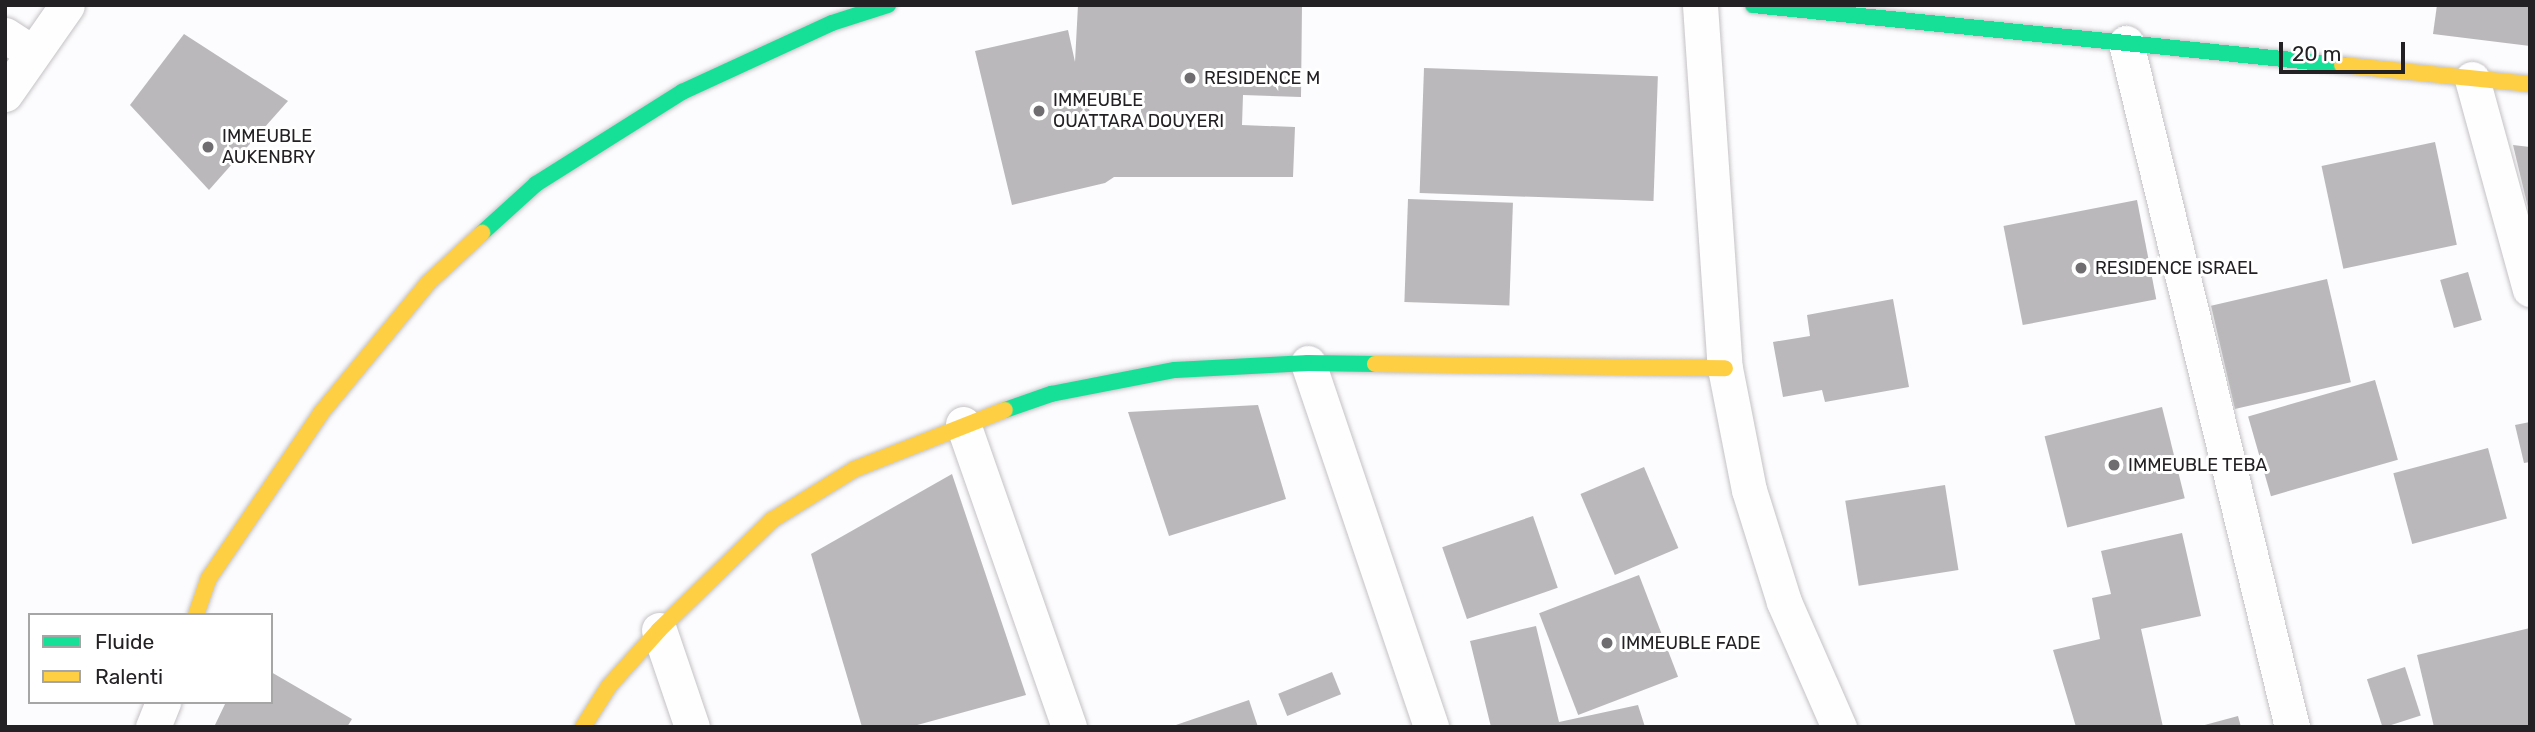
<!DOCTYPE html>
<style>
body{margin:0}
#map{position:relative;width:2535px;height:732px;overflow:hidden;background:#fcfbfd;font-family:Rubik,sans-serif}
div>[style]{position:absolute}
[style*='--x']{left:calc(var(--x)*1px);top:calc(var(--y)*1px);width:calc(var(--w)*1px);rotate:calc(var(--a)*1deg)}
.building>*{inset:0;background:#bab8ba;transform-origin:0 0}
.roads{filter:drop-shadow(0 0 2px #c4c2c5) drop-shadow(0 0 2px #c4c2c5)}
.street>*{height:35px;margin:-17.5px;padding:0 17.5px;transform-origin:17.5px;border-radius:17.5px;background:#fffeff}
.fast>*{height:16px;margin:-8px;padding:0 8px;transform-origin:8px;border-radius:8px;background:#16e098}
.slow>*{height:16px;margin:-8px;padding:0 8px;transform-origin:8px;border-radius:8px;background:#ffcf43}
.dots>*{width:19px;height:19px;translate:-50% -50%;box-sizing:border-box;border:4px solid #fff;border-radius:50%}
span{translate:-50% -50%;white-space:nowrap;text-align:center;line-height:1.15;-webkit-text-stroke:6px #fff;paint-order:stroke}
.poi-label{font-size:18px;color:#242124}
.left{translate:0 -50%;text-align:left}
.frame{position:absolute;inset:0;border:7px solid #242124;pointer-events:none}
.legend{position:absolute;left:28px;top:613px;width:245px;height:91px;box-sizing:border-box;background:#fff;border:2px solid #a7a6a7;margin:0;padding:9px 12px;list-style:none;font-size:21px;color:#242124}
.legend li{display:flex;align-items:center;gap:14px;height:35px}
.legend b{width:35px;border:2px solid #a7a6a7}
.scale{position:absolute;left:2279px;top:42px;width:126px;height:32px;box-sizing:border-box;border:4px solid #242124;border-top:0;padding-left:9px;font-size:21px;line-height:24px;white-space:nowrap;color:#242124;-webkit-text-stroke:5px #fff;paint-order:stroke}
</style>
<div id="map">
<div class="building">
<div style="clip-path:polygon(evenodd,1078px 5px,1302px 5px,1301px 97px,1243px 95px,1242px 125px,1295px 127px,1293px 177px,1114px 177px,1105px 183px,1012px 205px,975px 51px,1068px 30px,1075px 62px,1078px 5px,1084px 95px,1142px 95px,1140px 127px,1095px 126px,1084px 95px)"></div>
<div style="clip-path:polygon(2437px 5px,2530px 5px,2530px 46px,2433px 34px)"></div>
<div style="clip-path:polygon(184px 34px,288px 101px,209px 190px,130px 105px)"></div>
<div style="left:1424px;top:68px;width:234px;height:125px;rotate:2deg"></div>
<div style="left:2435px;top:142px;width:105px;height:116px;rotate:78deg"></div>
<div style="clip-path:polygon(2513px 145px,2530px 147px,2530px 212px,2529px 212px)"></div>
<div style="left:1408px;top:199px;width:105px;height:103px;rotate:2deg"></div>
<div style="left:2137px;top:200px;width:101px;height:136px;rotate:79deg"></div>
<div style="left:2468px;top:272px;width:50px;height:29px;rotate:74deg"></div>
<div style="left:2327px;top:279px;width:106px;height:119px;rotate:77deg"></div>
<div style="clip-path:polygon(1893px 299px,1909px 387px,1825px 402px,1822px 390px,1783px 397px,1773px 342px,1810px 336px,1807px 315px)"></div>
<div style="left:2375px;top:380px;width:83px;height:132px;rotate:74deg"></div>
<div style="clip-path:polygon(1258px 405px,1286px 499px,1169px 536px,1128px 412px)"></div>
<div style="left:2162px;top:407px;width:94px;height:121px;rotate:76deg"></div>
<div style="clip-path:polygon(2530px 422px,2530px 462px,2524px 463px,2515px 425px)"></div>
<div style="left:2488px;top:448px;width:73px;height:98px;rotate:75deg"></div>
<div style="left:1644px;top:467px;width:88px;height:69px;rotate:67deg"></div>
<div style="clip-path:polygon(952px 474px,1026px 695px,910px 727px,862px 727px,811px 554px)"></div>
<div style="left:1945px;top:485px;width:86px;height:101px;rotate:81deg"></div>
<div style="left:1533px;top:516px;width:76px;height:96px;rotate:71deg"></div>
<div style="clip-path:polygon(2182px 533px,2201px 616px,2141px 629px,2163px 727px,2076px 727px,2053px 650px,2100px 639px,2092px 598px,2111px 594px,2101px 551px)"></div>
<div style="left:1639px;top:575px;width:109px;height:107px;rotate:69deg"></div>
<div style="clip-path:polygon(1536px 626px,1559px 722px,1638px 705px,1645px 727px,1491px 727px,1470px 641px)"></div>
<div style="clip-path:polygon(2530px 628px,2530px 727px,2434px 727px,2417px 655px)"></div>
<div style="left:2405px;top:667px;width:51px;height:40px;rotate:72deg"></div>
<div style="clip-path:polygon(271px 672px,352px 719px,347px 727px,214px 727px,226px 702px,271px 702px)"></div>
<div style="left:1332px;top:672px;width:24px;height:58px;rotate:68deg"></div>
<div style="clip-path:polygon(1249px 700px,1258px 727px,1173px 727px,1173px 726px)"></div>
<div style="clip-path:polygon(2238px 716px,2241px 727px,2201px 727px,2201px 726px)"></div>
</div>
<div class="roads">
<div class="street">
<div style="--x:1700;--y:5;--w:364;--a:86.1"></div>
<div style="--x:1725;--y:368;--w:124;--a:78.9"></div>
<div style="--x:1749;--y:490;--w:117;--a:72.6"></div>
<div style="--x:1784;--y:602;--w:137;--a:66.3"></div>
<div style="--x:5;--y:35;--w:33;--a:33"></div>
<div style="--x:2126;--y:43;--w:704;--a:76.36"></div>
<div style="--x:2472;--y:79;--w:218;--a:74.6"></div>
<div style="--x:5;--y:94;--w:108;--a:-55.1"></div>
<div style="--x:1308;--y:363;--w:384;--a:71.3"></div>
<div style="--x:963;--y:424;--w:321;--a:70.7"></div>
<div style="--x:659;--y:630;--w:102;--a:71.2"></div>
<div style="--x:153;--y:727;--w:27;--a:-68"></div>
</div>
<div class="fast">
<div style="--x:1753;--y:5;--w:592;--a:5.82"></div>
<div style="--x:482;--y:233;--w:73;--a:-42.2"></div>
<div style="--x:536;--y:184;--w:173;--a:-32.2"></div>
<div style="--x:682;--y:92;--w:165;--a:-24.7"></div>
<div style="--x:832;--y:23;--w:59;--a:-17.8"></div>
<div style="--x:1005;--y:410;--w:49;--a:-19.2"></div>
<div style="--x:1051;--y:394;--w:126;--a:-11"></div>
<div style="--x:1175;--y:370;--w:133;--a:-3"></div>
<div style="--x:1308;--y:363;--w:67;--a:0.9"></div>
</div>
<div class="slow">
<div style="--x:2342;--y:65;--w:189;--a:5.8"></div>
<div style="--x:1375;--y:364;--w:350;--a:0.7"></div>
<div style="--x:196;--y:615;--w:39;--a:-71"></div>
<div style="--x:209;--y:578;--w:199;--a:-55.8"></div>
<div style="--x:321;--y:413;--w:168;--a:-50.5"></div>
<div style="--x:428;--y:283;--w:74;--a:-42.8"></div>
<div style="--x:583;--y:727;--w:49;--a:-57.6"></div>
<div style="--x:609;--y:686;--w:75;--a:-48.2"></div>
<div style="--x:659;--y:630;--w:158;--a:-44.2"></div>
<div style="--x:772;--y:520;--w:97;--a:-31.6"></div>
<div style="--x:855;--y:469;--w:161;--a:-21.5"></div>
</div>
</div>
<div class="dots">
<div style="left:1190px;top:78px;background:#706d70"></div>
<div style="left:1039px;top:111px;background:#706d70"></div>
<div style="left:208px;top:147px;background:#706d70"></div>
<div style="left:2081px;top:268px;background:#706d70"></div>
<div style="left:2114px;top:465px;background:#706d70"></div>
<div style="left:1607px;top:643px;background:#706d70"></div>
</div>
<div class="poi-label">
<span class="left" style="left:1204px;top:78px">RESIDENCE M</span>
<span class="left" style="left:1053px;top:111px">IMMEUBLE<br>OUATTARA DOUYERI</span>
<span class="left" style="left:222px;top:147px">IMMEUBLE<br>AUKENBRY</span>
<span class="left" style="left:2095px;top:268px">RESIDENCE ISRAEL</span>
<span class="left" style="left:2128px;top:465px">IMMEUBLE TEBA</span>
<span class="left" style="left:1621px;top:643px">IMMEUBLE FADE</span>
</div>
<div class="frame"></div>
<ul class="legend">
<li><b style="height:9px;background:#16e098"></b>Fluide</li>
<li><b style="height:9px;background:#ffcf43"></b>Ralenti</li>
</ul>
<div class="scale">20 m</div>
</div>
